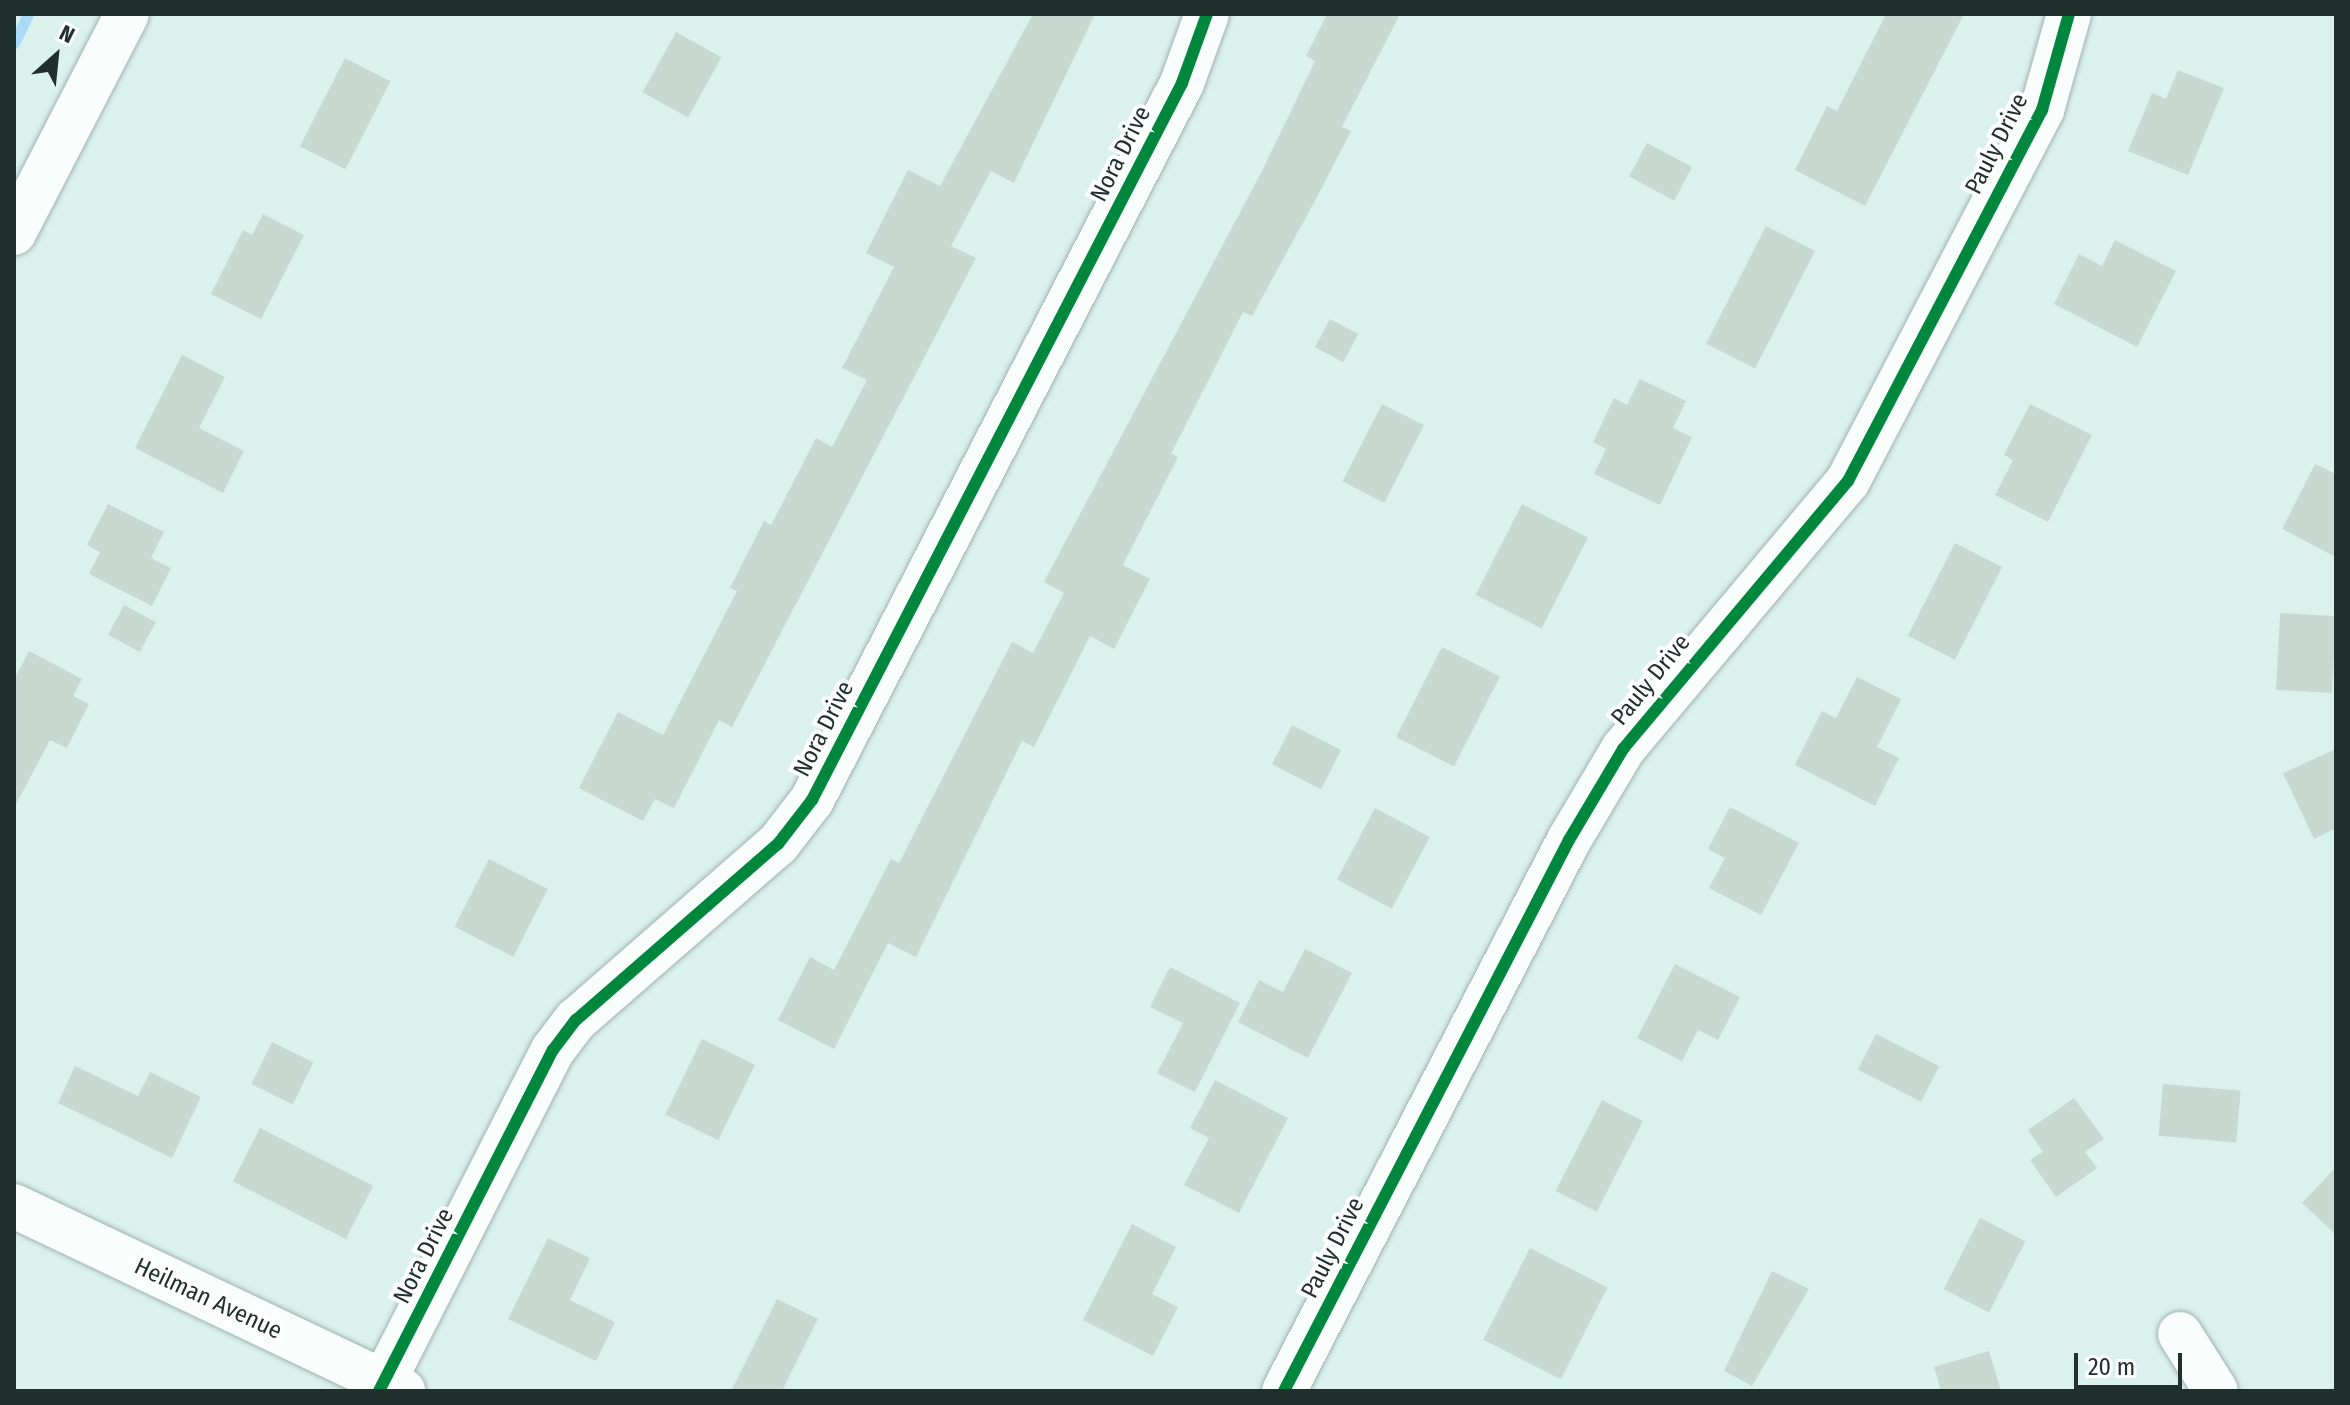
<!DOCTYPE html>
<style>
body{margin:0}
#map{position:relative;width:2350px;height:1405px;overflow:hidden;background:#daf1ec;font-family:"Fira Sans Condensed",sans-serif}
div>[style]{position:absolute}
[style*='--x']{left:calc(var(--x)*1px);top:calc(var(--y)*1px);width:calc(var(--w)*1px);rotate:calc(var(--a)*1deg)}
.stream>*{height:11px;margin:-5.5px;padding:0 5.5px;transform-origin:5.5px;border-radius:5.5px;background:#aadbf6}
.building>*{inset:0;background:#c8d9d2;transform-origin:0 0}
.roads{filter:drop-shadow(0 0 2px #a0b2ae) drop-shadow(0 0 2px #a0b2ae)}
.minor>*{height:44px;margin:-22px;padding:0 22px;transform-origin:22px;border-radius:22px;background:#f9fdfc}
.cycleway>*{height:12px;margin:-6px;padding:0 6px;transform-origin:6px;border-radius:6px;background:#00873e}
span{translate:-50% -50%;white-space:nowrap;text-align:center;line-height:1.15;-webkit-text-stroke:8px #fff;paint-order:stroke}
.street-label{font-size:24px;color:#20302d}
.frame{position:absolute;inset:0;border:16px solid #20302d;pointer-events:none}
.north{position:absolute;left:16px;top:16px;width:80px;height:80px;-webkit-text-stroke:6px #fff;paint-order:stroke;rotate:27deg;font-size:22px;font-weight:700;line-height:32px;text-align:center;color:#20302d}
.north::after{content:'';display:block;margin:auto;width:28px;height:36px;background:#20302d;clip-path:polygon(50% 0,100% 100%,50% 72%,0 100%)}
.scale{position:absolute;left:2074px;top:1353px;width:108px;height:36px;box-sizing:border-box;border:4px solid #20302d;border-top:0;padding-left:10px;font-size:24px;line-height:28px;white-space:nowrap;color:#20302d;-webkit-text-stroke:6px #fff;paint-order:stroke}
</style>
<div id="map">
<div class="stream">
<div style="--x:14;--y:43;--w:32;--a:-64"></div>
</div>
<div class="building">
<div style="clip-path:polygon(1033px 14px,1095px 14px,1014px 183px,991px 171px,951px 246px,976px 258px,732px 727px,719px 720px,674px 808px,655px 799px,643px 821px,579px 788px,618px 712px,663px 735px,737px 591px,730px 588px,764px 521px,771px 525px,816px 438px,832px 447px,867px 380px,842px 368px,894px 267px,866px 253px,908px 170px,940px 186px)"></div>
<div style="clip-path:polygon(1327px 14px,1400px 14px,1342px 127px,1351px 131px,1316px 199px,1252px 316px,1243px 312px,1171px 454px,1178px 457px,1123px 565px,1150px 579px,1114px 649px,1090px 636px,1034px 747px,1022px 741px,916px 957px,888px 943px,834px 1049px,778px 1020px,810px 957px,834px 970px,891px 859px,899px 863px,1012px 642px,1033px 653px,1064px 593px,1044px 582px,1262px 171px,1315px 61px,1306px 56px)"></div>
<div style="clip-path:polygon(1886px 14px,1964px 14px,1865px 206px,1795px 170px,1827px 106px,1837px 111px)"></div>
<div style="left:676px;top:32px;width:52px;height:69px;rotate:29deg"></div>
<div style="left:345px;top:58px;width:51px;height:99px;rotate:27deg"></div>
<div style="clip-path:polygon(2178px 70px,2224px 88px,2188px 175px,2128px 151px,2152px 93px,2166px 99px)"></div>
<div style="left:1647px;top:143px;width:51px;height:38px;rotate:28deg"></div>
<div style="clip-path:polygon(263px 214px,304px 235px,261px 319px,211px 294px,243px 230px,252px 235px)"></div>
<div style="left:1766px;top:226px;width:55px;height:132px;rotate:27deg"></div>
<div style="clip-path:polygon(2115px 240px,2176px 271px,2137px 347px,2054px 304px,2079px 254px,2102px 266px)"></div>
<div style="left:1330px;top:319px;width:32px;height:32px;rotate:28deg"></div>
<div style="clip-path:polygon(182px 355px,225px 377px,199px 428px,244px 451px,223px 493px,135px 448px)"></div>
<div style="clip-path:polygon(1640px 379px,1686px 401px,1673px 428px,1692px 437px,1660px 505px,1594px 474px,1606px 449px,1593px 442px,1614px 398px,1627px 405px)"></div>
<div style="left:1382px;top:404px;width:47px;height:87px;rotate:27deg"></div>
<div style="clip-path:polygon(2030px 404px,2092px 435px,2048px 522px,1995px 495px,2013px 460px,2004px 455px)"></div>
<div style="clip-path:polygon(2315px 464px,2336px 474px,2336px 557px,2282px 529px)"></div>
<div style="clip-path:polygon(108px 504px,164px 532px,151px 558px,171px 568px,152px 606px,89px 574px,100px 552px,87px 545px)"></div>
<div style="left:1522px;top:504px;width:74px;height:102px;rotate:27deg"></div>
<div style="left:1955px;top:543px;width:53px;height:104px;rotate:27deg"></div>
<div style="left:124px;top:605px;width:36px;height:34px;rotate:28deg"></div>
<div style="left:2336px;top:616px;width:77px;height:56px;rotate:93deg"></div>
<div style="left:1442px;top:647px;width:65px;height:101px;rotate:27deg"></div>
<div style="clip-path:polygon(29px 651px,82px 679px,73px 696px,89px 704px,67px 748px,50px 740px,14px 808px,14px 680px)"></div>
<div style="clip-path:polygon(1857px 677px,1901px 699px,1877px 747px,1899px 758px,1875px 806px,1795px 765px,1822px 711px,1836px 718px)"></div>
<div style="left:1292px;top:725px;width:55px;height:44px;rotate:27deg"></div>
<div style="clip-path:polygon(2336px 749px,2336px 828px,2314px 839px,2283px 773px)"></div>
<div style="clip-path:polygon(1730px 807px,1799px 843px,1761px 915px,1709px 888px,1725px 858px,1708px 849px)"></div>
<div style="left:1375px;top:808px;width:62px;height:81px;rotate:28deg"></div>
<div style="left:489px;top:859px;width:66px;height:76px;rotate:27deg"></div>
<div style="clip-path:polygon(1305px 949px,1352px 973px,1308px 1058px,1238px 1022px,1259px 980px,1283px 992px)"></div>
<div style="clip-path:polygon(1675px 964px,1740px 997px,1718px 1040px,1698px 1030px,1682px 1061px,1637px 1038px)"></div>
<div style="clip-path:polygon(1170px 967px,1240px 1003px,1195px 1092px,1157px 1073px,1183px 1023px,1150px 1007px)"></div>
<div style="left:1876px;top:1034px;width:71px;height:40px;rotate:27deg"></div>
<div style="left:702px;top:1039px;width:59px;height:84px;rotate:26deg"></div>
<div style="left:272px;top:1042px;width:46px;height:47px;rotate:26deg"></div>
<div style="clip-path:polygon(75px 1066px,138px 1096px,150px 1072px,201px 1097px,172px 1158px,58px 1103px)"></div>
<div style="clip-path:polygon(1215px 1080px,1288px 1118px,1239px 1213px,1184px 1185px,1209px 1138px,1190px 1128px)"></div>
<div style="left:2163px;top:1084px;width:78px;height:52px;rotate:5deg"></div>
<div style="clip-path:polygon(2074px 1098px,2104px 1139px,2085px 1152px,2097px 1168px,2056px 1197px,2030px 1160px,2043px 1152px,2028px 1130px)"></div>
<div style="left:1602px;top:1100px;width:46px;height:102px;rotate:27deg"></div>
<div style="left:260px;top:1128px;width:127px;height:60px;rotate:27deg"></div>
<div style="clip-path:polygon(2336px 1167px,2336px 1235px,2302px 1203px)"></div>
<div style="left:1980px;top:1218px;width:51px;height:80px;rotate:27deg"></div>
<div style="clip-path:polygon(1132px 1224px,1176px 1247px,1152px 1294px,1178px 1307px,1153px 1356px,1083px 1320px)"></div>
<div style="clip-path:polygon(548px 1238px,590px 1258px,570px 1300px,615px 1322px,596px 1361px,508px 1319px)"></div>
<div style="left:1530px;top:1248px;width:87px;height:103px;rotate:27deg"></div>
<div style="clip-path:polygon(1772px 1271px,1809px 1289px,1752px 1386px,1724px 1371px)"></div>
<div style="clip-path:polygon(777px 1299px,818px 1319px,782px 1391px,731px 1391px)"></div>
<div style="clip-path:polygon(1989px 1351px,2001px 1391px,1941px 1391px,1934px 1367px)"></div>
</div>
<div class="roads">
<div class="minor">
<div style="--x:14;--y:233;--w:246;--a:-62.7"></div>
<div style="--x:14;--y:1206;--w:431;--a:25.4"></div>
<div style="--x:2180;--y:1334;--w:67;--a:57.7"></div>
<div style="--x:379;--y:1391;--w:383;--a:-63"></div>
<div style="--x:553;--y:1050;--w:38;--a:-53"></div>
<div style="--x:576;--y:1020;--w:268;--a:-41.1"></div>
<div style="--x:778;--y:844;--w:56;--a:-52.3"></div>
<div style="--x:812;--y:800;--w:807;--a:-62.7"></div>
<div style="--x:1182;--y:83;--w:73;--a:-70.1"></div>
<div style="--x:1284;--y:1391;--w:620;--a:-62.65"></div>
<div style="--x:1569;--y:840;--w:106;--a:-59.3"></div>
<div style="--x:1623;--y:749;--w:350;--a:-50"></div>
<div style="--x:1848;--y:481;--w:419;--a:-62.4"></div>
<div style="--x:2042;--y:110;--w:100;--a:-74.3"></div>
</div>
</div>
<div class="cycleway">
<div style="--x:379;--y:1391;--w:383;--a:-63"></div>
<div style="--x:553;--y:1050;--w:38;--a:-53"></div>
<div style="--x:576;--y:1020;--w:268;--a:-41.1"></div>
<div style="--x:778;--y:844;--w:56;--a:-52.3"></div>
<div style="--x:812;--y:800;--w:807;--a:-62.7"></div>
<div style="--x:1182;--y:83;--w:73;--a:-70.1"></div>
<div style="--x:1284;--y:1391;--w:620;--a:-62.65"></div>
<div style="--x:1569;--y:840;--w:106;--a:-59.3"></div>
<div style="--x:1623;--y:749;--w:350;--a:-50"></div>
<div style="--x:1848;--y:481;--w:419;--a:-62.4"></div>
<div style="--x:2042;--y:110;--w:100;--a:-74.3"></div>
</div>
<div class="street-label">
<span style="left:1997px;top:144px;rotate:-63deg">Pauly Drive</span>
<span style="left:1121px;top:154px;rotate:-63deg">Nora Drive</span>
<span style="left:1651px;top:680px;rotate:-51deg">Pauly Drive</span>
<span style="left:824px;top:729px;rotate:-63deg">Nora Drive</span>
<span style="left:1333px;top:1248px;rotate:-63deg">Pauly Drive</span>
<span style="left:424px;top:1256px;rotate:-63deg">Nora Drive</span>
<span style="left:208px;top:1299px;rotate:25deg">Heilman Avenue</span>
</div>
<div class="frame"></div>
<div class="north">N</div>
<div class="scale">20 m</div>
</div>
